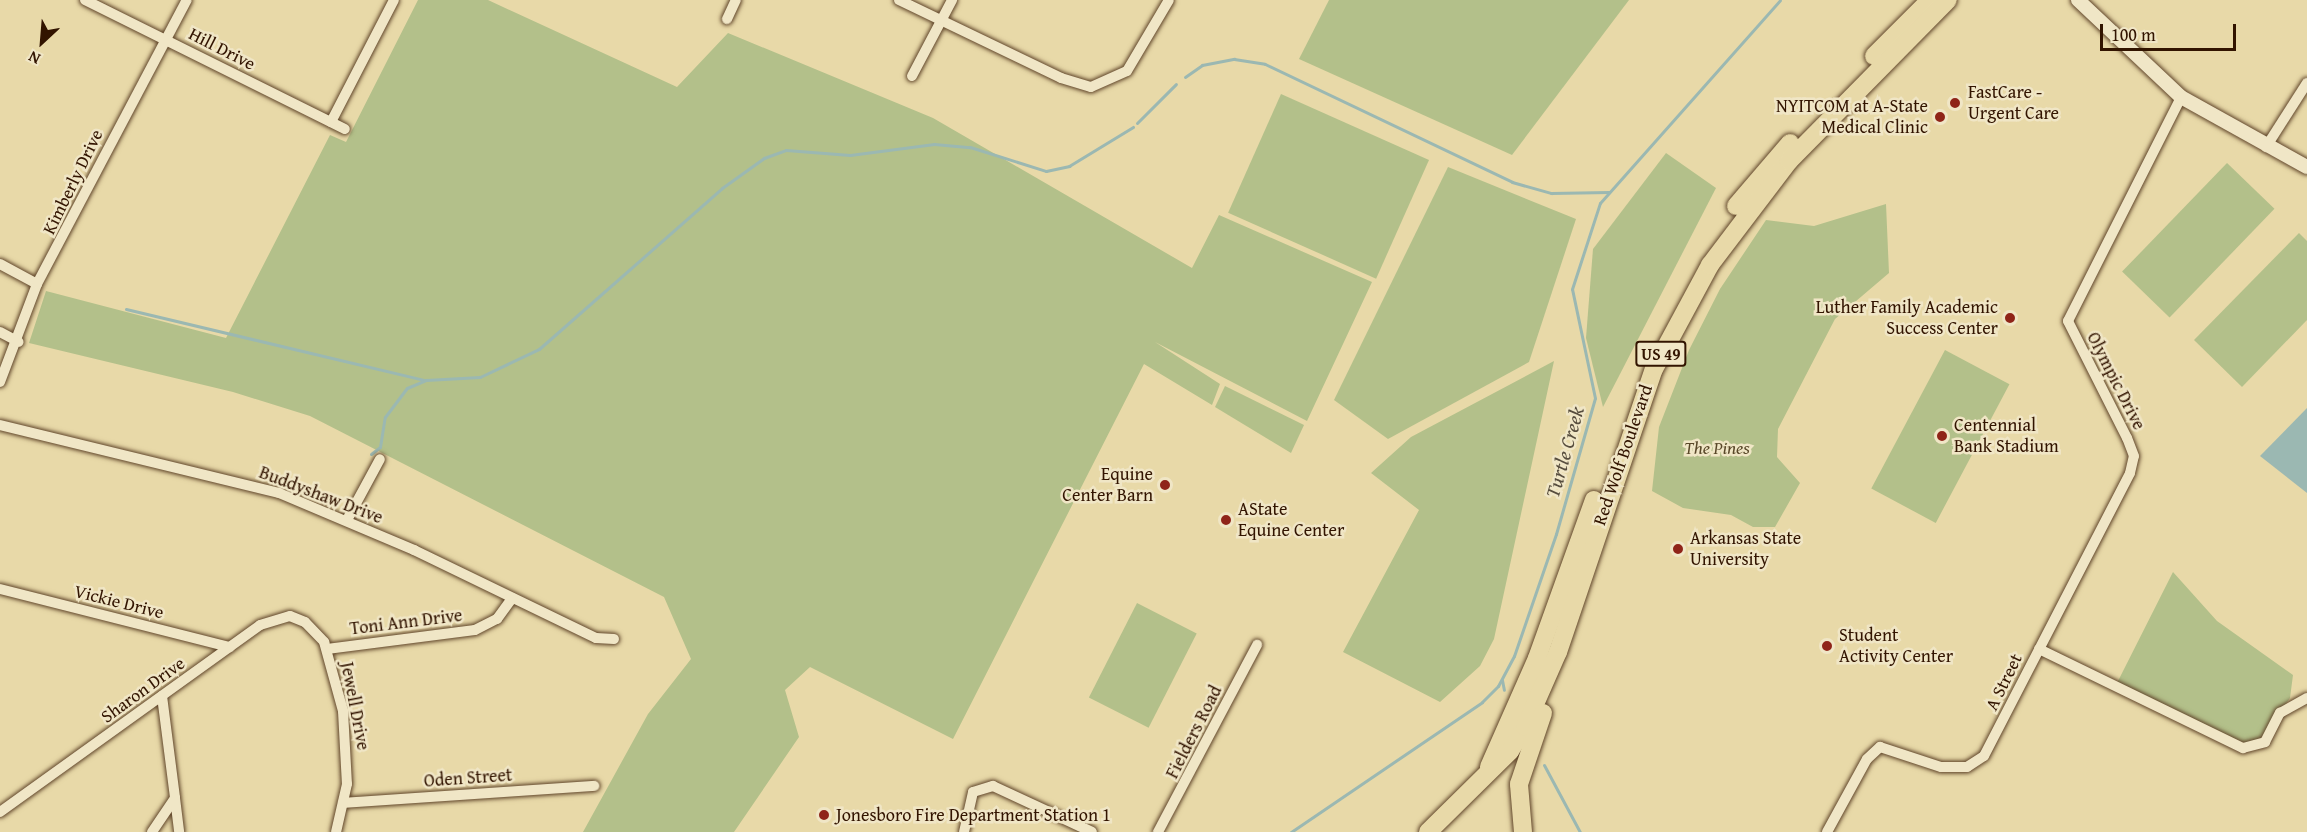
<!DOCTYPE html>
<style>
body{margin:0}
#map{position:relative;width:2307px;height:832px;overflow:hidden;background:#e8d9a8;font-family:"Gentium Book Plus",serif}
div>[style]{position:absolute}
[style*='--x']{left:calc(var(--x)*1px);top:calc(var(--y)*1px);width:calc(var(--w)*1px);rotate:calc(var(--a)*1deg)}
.green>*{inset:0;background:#b3c08a;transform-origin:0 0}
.water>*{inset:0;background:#9bb8b2}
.stream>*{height:3px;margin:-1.5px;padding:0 1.5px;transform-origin:1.5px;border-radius:1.5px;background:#9bb8b2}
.roads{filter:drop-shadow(0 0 2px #60452a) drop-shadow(0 0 2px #60452a)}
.minor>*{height:10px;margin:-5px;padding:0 5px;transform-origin:5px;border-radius:5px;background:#f0e6c6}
.tertiary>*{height:14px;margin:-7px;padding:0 7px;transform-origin:7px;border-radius:7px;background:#f0e6c6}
.trunk>*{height:18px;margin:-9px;padding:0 9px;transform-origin:9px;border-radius:9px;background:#e8d9a8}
.dots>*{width:16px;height:16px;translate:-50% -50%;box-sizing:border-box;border:3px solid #f0e6c6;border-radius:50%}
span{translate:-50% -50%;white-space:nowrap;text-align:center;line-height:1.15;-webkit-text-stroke:5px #f0e6c6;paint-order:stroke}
.shield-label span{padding:2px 4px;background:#f0e6c6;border:2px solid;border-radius:4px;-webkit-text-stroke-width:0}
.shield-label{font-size:16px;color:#321400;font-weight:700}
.street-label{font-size:18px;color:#321400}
.poi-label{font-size:18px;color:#321400}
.left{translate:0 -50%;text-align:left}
.right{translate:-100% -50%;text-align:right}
.park-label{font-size:18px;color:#594829;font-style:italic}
.water-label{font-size:20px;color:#574d3e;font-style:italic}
.north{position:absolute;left:12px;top:12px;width:60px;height:60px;-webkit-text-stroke:4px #f0e6c6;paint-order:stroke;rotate:206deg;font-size:16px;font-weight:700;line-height:24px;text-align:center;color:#321400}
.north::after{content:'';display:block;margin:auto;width:21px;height:27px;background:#321400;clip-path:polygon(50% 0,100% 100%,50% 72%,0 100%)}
.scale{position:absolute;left:2100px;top:24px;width:136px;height:27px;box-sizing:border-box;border:3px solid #321400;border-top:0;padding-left:8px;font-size:18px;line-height:21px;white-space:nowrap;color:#321400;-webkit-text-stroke:4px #f0e6c6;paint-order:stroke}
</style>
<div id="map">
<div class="green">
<div style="clip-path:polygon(418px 0,488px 0,677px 87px,728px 33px,933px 118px,1192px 268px,1219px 215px,1372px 282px,1307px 421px,1155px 342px,1220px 384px,1212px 405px,1144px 364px,953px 739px,810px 667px,785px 690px,799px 737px,734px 832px,583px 832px,648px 714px,691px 659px,664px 597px,310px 416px,233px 392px,29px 343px,46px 291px,226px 338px,330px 135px,346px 142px)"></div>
<div style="clip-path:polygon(1329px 0,1629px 0,1512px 155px,1299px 59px)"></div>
<div style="left:1281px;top:94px;width:162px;height:130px;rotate:24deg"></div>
<div style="clip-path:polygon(1666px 153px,1716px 188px,1603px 407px,1586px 338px,1593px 249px)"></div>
<div style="left:2227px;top:163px;width:66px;height:151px;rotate:44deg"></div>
<div style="clip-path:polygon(1448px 167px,1576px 219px,1529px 362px,1388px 439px,1334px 400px)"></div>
<div style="clip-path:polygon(1886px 204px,1889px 273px,1835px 319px,1778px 429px,1777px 457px,1800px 483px,1775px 527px,1753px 527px,1731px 515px,1683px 508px,1652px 491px,1659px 427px,1689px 350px,1720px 289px,1766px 220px,1814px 226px)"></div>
<div style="clip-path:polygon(2299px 233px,2307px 241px,2307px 320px,2242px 387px,2194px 340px)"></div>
<div style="left:1945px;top:350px;width:73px;height:157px;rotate:28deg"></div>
<div style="clip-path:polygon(1554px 361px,1494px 639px,1480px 666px,1440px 702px,1343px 652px,1419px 510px,1371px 473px,1411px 437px)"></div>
<div style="clip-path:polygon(1225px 386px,1304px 425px,1291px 453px,1215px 407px)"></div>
<div style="clip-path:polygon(2173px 572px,2217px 621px,2293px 675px,2290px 698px,2260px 739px,2248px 745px,2117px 683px)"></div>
<div style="left:1137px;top:603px;width:67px;height:106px;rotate:27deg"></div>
</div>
<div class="water">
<div style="clip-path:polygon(2307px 408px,2307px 493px,2260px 456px)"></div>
</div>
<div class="stream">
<div style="--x:1185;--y:77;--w:21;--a:-35"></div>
<div style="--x:1202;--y:65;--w:33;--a:-11"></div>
<div style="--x:1234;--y:59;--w:31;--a:9"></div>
<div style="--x:1265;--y:64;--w:274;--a:25.5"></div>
<div style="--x:1512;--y:182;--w:41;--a:15.8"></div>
<div style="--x:1551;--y:193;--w:58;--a:-1"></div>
<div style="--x:1137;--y:123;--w:55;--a:-45"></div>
<div style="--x:126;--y:309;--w:306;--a:13.4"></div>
<div style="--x:371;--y:454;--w:11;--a:-38"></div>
<div style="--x:380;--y:447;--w:30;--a:-81"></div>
<div style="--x:385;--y:417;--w:36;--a:-53"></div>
<div style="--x:407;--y:388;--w:21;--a:-23"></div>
<div style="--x:426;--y:380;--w:54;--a:-3.2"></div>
<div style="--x:480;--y:377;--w:65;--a:-25.4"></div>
<div style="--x:539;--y:349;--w:244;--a:-41.3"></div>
<div style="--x:722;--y:188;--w:52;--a:-35.5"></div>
<div style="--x:764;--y:158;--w:23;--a:-20"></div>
<div style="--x:786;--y:150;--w:64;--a:4.5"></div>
<div style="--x:850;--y:155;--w:85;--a:-7.5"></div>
<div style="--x:934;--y:144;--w:36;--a:5"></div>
<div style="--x:970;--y:147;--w:80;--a:17.5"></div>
<div style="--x:1046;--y:171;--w:24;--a:-12"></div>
<div style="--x:1069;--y:166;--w:75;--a:-31.4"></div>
<div style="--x:1502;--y:680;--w:10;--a:79"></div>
<div style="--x:1544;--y:765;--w:76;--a:61.8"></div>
<div style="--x:1291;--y:832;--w:231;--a:-34.2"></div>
<div style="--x:1482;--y:702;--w:23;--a:-45"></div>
<div style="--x:1498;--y:686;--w:34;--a:-62"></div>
<div style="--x:1514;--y:656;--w:129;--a:-71"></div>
<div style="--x:1556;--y:534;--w:141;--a:-74"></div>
<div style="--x:1595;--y:398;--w:111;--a:-101.9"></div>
<div style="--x:1572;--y:289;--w:90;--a:-72"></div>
<div style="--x:1600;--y:203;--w:271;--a:-48.4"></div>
</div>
<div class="roads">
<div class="minor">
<div style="--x:85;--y:0;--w:290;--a:26.4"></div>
<div style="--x:899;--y:0;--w:180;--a:25.7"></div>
<div style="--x:1061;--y:78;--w:31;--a:17"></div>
<div style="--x:1091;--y:87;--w:39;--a:-24"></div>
<div style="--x:1127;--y:71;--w:82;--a:-59.4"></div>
<div style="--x:727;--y:19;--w:21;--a:-65"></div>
<div style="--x:912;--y:76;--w:86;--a:-62.2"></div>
<div style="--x:331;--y:122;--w:137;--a:-62.7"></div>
<div style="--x:2266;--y:147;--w:76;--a:-57.4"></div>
<div style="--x:0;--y:264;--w:42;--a:28.4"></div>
<div style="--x:0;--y:332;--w:21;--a:28"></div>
<div style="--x:0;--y:382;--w:105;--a:-69.3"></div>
<div style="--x:37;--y:284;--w:321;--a:-62.2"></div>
<div style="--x:0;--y:425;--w:287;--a:13.7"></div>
<div style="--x:279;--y:493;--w:147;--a:22.9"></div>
<div style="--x:414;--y:550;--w:202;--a:25.8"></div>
<div style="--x:596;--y:638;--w:18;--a:3"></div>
<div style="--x:347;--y:520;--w:69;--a:-61.6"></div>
<div style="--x:0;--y:589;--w:237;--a:14.2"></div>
<div style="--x:327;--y:649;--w:149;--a:-7.3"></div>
<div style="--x:475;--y:630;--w:25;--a:-27"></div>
<div style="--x:497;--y:619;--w:26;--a:-54"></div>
<div style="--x:2039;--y:649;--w:227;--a:25.9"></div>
<div style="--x:2243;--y:748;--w:23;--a:-15"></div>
<div style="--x:2265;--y:742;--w:33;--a:-63"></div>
<div style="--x:2280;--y:713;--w:31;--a:-29"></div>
<div style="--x:162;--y:696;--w:103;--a:82.7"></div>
<div style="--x:343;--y:803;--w:252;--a:-3.9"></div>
<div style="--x:0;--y:812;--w:320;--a:-35.7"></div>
<div style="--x:260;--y:625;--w:31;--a:-17"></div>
<div style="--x:290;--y:616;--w:16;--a:22"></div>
<div style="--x:305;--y:622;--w:28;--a:46"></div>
<div style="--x:324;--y:642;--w:72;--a:74.6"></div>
<div style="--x:343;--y:711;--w:73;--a:86.9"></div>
<div style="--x:347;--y:784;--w:49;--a:102.9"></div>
<div style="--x:152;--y:832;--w:41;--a:-55.9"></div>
<div style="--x:175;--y:798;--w:34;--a:83"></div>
<div style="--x:964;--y:832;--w:41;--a:-77.3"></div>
<div style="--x:973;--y:792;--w:21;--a:-17"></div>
<div style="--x:993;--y:786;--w:109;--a:24.9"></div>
<div style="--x:1158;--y:832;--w:212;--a:-62.1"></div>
<div style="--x:1827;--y:832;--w:83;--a:-61.3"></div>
<div style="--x:1867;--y:759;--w:18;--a:-43"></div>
<div style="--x:1880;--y:747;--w:64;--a:18.2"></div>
<div style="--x:1941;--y:767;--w:26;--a:0"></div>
<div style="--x:1967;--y:767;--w:20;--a:-33"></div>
<div style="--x:1984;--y:756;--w:318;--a:-62.7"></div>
<div style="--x:2130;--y:473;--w:17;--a:-77"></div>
<div style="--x:2134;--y:456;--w:19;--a:-111"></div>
<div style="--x:2127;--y:438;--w:131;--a:-116.8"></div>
<div style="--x:2068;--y:321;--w:251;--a:-63.2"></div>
</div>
<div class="tertiary">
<div style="--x:2078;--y:0;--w:141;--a:43.3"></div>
<div style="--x:2181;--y:97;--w:144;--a:29.1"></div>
</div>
<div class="trunk">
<div style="--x:1874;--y:56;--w:79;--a:-45"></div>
<div style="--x:1736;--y:206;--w:83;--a:-49.4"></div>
<div style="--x:1489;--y:767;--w:119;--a:-66.2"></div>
<div style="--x:1537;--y:658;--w:168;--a:-70.2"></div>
<div style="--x:1428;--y:832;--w:115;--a:-44.6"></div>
<div style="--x:1510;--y:751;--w:28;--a:-58"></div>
<div style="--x:1525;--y:727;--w:82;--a:-66.3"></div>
<div style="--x:1558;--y:652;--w:299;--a:-71.3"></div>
<div style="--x:1654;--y:369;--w:118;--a:-61.7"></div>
<div style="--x:1710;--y:265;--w:131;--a:-52.8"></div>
<div style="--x:1789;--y:161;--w:226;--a:-45.4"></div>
<div style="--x:1523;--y:832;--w:48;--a:-94.8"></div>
<div style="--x:1519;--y:784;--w:75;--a:-71.3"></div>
</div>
</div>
<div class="dots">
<div style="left:1955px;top:103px;background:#8f2418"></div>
<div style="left:1940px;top:117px;background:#8f2418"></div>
<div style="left:2010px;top:318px;background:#8f2418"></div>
<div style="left:1942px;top:436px;background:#8f2418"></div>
<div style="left:1165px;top:485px;background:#8f2418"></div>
<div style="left:1226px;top:520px;background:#8f2418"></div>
<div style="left:1678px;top:549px;background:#8f2418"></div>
<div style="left:1827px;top:646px;background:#8f2418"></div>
<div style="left:824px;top:815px;background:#8f2418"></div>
</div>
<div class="shield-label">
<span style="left:1661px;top:354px">US 49</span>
</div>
<div class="street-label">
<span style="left:222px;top:49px;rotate:27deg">Hill Drive</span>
<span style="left:73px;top:182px;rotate:-64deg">Kimberly Drive</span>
<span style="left:2116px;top:381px;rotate:63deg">Olympic Drive</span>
<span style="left:1623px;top:455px;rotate:-71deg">Red Wolf Boulevard</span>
<span style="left:321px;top:495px;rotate:21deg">Buddyshaw Drive</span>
<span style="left:119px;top:602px;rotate:14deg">Vickie Drive</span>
<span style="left:406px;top:622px;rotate:-7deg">Toni Ann Drive</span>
<span style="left:2004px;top:682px;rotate:-64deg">A Street</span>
<span style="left:143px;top:690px;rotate:-36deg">Sharon Drive</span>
<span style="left:355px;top:706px;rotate:79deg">Jewell Drive</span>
<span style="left:1194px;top:732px;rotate:-63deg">Fielders Road</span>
<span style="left:468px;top:778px;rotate:-4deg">Oden Street</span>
</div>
<div class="poi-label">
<span class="left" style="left:1968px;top:103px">FastCare -<br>Urgent Care</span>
<span class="right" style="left:1928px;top:117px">NYITCOM at A-State<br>Medical Clinic</span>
<span class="right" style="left:1998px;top:318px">Luther Family Academic<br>Success Center</span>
<span class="left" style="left:1954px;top:436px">Centennial<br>Bank Stadium</span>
<span class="right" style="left:1153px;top:485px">Equine<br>Center Barn</span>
<span class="left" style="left:1238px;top:520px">AState<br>Equine Center</span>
<span class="left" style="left:1690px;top:549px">Arkansas State<br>University</span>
<span class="left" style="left:1839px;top:646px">Student<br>Activity Center</span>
<span class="left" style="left:836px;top:815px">Jonesboro Fire Department Station 1</span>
</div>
<div class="park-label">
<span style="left:1717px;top:448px">The Pines</span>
</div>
<div class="water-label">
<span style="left:1564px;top:452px;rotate:-74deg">Turtle Creek</span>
</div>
<div class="north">N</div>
<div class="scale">100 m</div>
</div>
